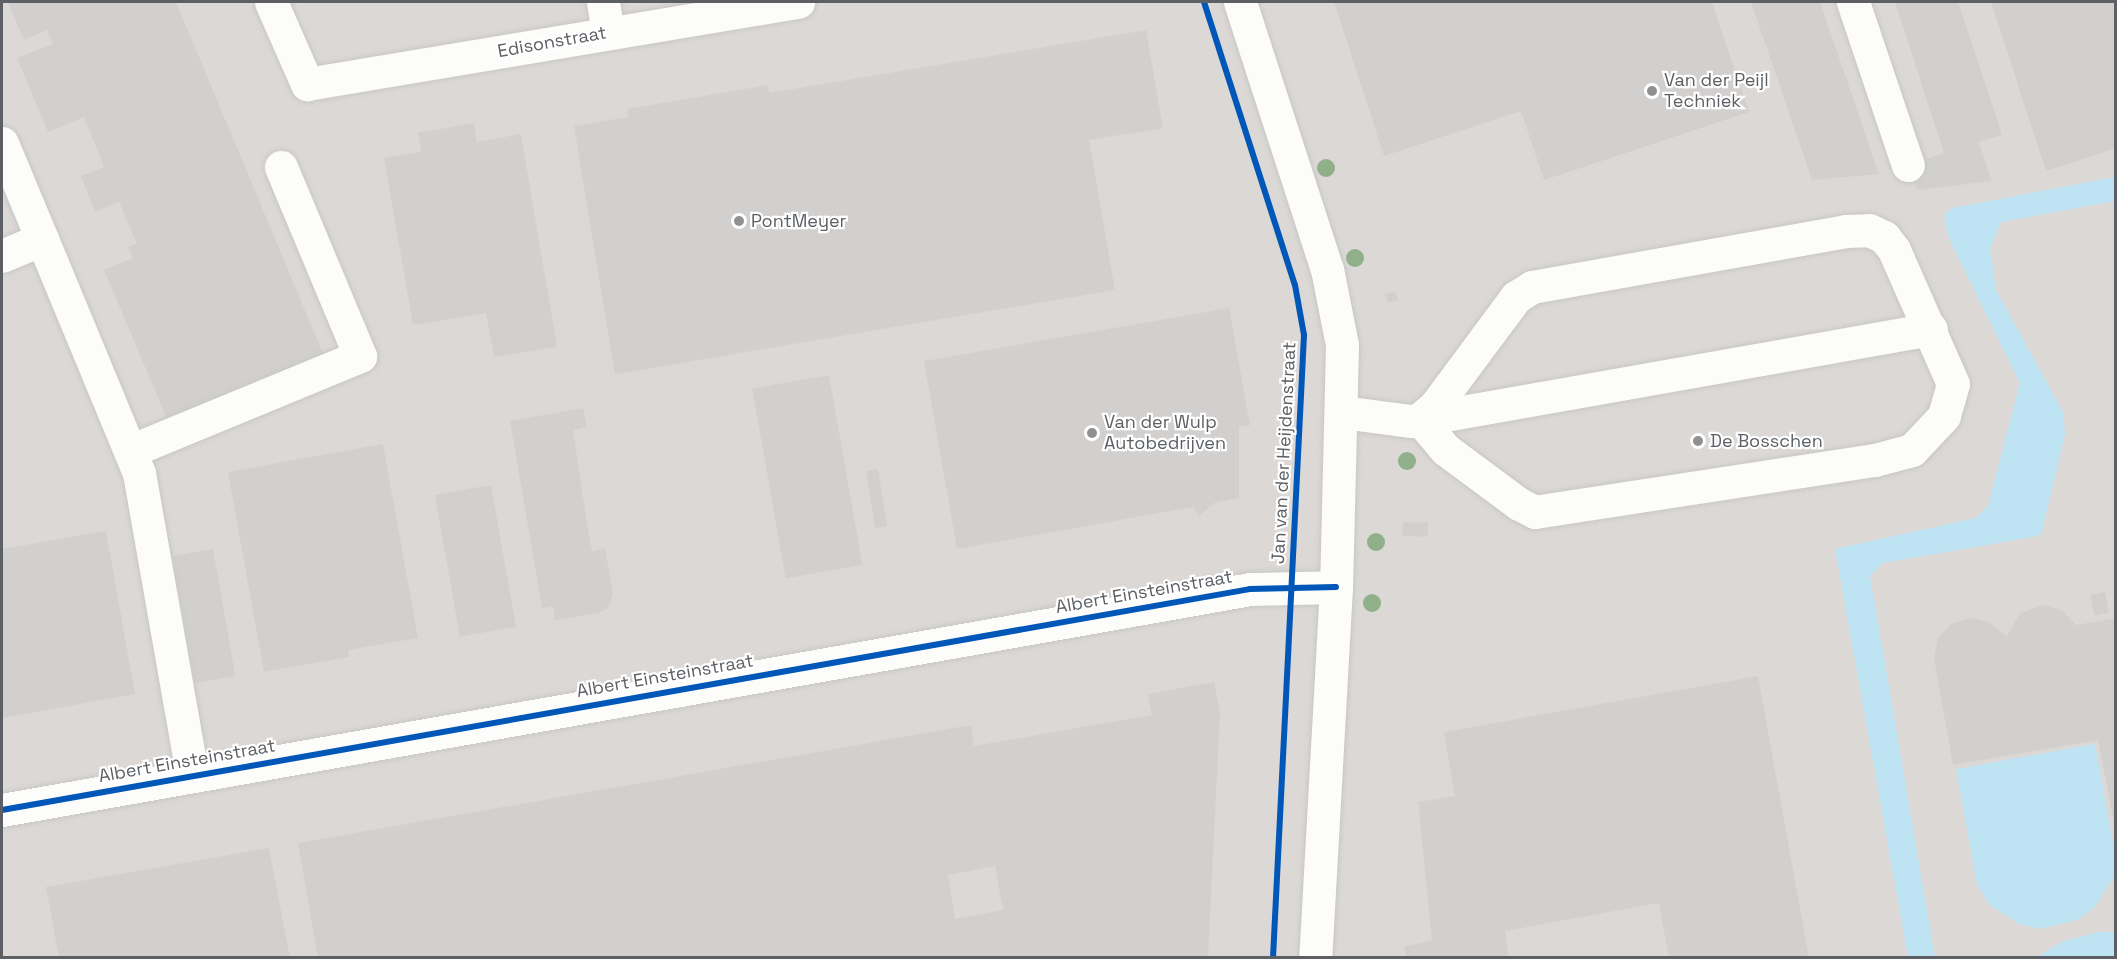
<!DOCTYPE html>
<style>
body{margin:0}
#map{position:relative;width:2117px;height:959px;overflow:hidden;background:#ebe9e6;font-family:"Space Grotesk",sans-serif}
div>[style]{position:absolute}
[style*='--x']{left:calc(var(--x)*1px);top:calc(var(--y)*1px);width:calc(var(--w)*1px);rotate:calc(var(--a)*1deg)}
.industrial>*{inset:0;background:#dbd8d6;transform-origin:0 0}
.water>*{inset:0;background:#bee3f3}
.building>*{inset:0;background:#d2d0cf;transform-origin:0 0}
.roads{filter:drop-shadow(0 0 2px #c8c7c6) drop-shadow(0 0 2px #c8c7c6)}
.minor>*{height:33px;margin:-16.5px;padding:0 16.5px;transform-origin:16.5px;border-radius:16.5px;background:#fcfcfb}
.cycleway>*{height:6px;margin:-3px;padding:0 3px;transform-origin:3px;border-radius:3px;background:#0057b8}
.trees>*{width:18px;height:18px;margin:-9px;border-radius:50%;background:#8fb088}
.dots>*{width:16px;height:16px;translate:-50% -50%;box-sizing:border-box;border:3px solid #fff;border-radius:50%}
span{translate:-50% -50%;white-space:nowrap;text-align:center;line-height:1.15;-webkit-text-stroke:4.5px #fff;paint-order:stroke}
.street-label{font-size:18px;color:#5c6064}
.poi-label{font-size:18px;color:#5c6064}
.left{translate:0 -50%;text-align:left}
.frame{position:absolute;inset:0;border:3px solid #5c6064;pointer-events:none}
</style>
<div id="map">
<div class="industrial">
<div style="left:2px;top:2px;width:2113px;height:956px"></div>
</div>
<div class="water">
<div style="clip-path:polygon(2115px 177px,2115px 201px,2001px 222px,1990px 249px,1996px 290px,2063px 412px,2065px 434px,2042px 531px,2038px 536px,1883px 563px,1870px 576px,1935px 957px,1908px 957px,1835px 549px,1976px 518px,1988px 506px,2020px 383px,1949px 239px,1944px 215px,1952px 208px)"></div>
<div style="clip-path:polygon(2095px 744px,2115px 855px,2113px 878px,2094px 908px,2077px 920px,2040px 929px,2017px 923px,1990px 905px,1977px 885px,1956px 769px)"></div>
<div style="clip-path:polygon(2098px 932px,2115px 932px,2115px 957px,2037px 957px,2062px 942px)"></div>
</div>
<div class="building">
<div style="clip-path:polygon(8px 2px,176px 2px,324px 356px,168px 421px,104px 270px,133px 258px,128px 247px,137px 244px,119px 202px,95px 212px,81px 176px,104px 167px,84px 117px,48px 132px,17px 58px,53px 44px,47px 30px,24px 40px)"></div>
<div style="clip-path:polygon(1334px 2px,1712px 2px,1749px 112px,1544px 180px,1521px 111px,1384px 156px)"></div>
<div style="clip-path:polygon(1751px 2px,1820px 2px,1879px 174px,1812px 180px)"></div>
<div style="clip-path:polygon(1895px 2px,1958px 2px,2002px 135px,1979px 142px,1992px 181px,1917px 190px,1909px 165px,1944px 153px)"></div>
<div style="clip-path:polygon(1991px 2px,2116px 2px,2116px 148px,2046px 171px)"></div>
<div style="clip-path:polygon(1146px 30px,1163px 128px,1089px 140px,1115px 290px,615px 374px,574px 126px,628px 117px,627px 109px,768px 85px,769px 93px)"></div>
<div style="clip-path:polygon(474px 123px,477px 142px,521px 134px,557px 347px,494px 357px,486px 313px,413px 325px,384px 158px,421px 152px,418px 133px)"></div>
<div style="left:1395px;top:291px;width:9px;height:10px;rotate:72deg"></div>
<div style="clip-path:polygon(1229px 308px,1250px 425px,1239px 427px,1239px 498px,1214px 503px,1199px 516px,1193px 507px,957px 549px,924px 361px)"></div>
<div style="left:829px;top:375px;width:193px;height:78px;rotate:80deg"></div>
<div style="clip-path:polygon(583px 408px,587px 427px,573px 430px,587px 524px,592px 551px,605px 548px,613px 595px,608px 608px,599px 613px,555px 620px,553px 606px,542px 608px,510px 421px)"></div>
<div style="clip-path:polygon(383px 444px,418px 638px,348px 650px,349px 657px,264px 672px,228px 472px)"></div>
<div style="left:878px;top:469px;width:58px;height:12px;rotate:81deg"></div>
<div style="left:491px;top:485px;width:144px;height:57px;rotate:80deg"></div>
<div style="left:1403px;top:522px;width:25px;height:14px;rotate:2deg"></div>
<div style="clip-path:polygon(106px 531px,135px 694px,2px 718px,2px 549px)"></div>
<div style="left:213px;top:549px;width:129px;height:41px;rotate:80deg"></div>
<div style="left:2105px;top:592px;width:21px;height:15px;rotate:79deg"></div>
<div style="clip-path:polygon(2044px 605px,2063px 611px,2076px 625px,2116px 618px,2116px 833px,2098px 740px,1953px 765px,1934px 658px,1938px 638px,1951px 624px,1970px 618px,1989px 622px,2007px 636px,2020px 613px)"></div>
<div style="clip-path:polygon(1758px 676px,1809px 958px,1669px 958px,1659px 903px,1505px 931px,1509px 958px,1406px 958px,1404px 946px,1432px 941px,1418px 802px,1455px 796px,1444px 732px)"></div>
<div style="clip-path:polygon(evenodd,1214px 682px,1220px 712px,1208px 958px,318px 958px,298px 843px,971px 725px,974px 746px,1152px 715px,1148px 694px,1214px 682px,995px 866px,1003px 910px,955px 919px,948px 875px,995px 866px)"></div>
<div style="clip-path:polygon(269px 848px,290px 958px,59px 958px,46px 887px)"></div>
</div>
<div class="roads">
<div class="minor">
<div style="--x:271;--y:2;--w:90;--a:66.3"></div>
<div style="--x:307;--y:84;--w:498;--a:-9.5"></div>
<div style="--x:603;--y:2;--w:30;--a:81"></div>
<div style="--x:1240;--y:2;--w:281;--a:72"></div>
<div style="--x:1327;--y:269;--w:77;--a:78.8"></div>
<div style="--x:1342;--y:345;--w:242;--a:91.4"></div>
<div style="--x:1336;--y:587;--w:372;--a:93.2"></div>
<div style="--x:1853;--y:2;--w:172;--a:71.4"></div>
<div style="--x:2;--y:143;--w:104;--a:67.4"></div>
<div style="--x:42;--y:239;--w:43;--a:157"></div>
<div style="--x:1869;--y:230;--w:17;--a:25"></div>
<div style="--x:1884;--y:237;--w:16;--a:52"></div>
<div style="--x:1894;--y:250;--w:146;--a:66.2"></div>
<div style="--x:1953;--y:384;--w:33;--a:106"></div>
<div style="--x:1944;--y:416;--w:47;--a:133.3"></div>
<div style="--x:1912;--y:450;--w:39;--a:165"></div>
<div style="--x:1874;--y:460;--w:343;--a:171.3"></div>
<div style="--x:1535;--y:512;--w:18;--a:-153"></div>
<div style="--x:1519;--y:504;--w:92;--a:-143.4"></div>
<div style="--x:1445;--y:449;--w:39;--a:-130"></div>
<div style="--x:1420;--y:419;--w:20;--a:-41"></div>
<div style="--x:1435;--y:406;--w:136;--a:-53.4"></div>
<div style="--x:1516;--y:297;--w:19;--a:-32"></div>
<div style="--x:1532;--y:287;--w:318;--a:-10.1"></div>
<div style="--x:1845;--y:231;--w:24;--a:-2"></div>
<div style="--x:42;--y:239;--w:230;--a:67.5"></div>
<div style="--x:130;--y:451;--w:249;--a:-22.4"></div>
<div style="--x:360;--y:356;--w:205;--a:-112.7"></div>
<div style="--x:1342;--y:412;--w:70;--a:7.4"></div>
<div style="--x:1411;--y:421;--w:528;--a:-10.03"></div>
<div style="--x:130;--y:451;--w:24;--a:68"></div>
<div style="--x:139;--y:473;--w:306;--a:80"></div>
<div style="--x:2;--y:810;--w:1267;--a:-10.04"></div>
<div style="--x:1250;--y:589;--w:86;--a:-1.3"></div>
</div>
</div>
<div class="cycleway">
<div style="--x:1204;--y:2;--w:297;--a:72.2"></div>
<div style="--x:1295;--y:285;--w:51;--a:79.8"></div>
<div style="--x:1304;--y:335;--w:624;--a:92.85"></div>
<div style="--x:2;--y:810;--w:1267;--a:-10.04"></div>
<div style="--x:1250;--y:589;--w:86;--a:-1.3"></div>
</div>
<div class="trees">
<div style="left:1326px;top:168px"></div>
<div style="left:1355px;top:258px"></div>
<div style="left:1407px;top:461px"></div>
<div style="left:1376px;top:542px"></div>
<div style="left:1372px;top:603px"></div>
</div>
<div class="dots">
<div style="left:1652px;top:91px;background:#8e9092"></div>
<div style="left:739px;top:221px;background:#8e9092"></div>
<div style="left:1092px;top:433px;background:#8e9092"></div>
<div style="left:1698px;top:441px;background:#8e9092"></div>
</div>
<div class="street-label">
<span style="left:552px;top:42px;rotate:-10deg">Edisonstraat</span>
<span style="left:1284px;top:453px;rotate:-87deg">Jan van der Heijdenstraat</span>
<span style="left:1144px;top:592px;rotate:-10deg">Albert Einsteinstraat</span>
<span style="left:665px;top:676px;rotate:-10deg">Albert Einsteinstraat</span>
<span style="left:187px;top:761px;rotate:-10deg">Albert Einsteinstraat</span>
</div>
<div class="poi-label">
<span class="left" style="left:1664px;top:91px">Van der Peijl<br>Techniek</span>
<span class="left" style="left:751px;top:221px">PontMeyer</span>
<span class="left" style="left:1104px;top:433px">Van der Wulp<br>Autobedrijven</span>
<span class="left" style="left:1710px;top:441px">De Bosschen</span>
</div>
<div class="frame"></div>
</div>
